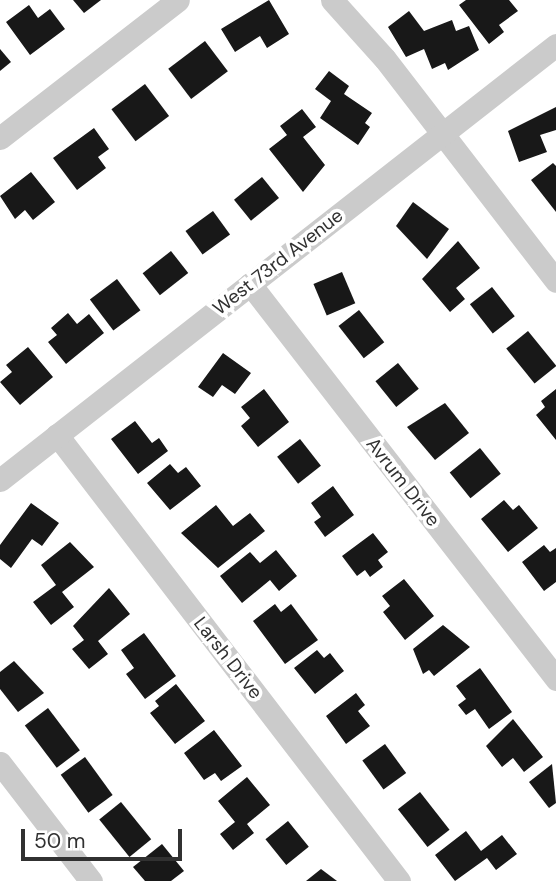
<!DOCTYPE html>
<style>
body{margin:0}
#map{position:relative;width:556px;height:881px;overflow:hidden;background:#fff;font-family:"DM Sans",sans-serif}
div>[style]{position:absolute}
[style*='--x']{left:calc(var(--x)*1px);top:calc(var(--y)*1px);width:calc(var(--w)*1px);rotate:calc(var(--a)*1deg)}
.building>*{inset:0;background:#181818;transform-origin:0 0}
.minor>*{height:23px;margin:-11.5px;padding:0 11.5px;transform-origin:11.5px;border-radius:11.5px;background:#cbcbcb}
span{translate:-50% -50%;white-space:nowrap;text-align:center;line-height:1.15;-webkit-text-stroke:7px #fff;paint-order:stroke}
.street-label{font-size:19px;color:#313131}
.scale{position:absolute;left:21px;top:829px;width:161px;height:32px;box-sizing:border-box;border:4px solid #313131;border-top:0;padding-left:9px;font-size:21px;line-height:24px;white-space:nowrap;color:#313131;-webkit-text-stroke:5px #fff;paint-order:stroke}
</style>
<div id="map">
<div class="building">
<div style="clip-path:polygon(73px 0,101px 0,84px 13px)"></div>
<div style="clip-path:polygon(269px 0,289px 34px,267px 48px,260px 36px,235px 52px,221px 29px)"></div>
<div style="clip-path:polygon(466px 0,509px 0,518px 11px,499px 25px,504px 32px,489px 44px,459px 5px)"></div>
<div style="clip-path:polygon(29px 5px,38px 18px,50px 9px,65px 29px,30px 55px,6px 22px)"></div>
<div style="clip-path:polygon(409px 11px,424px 31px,452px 20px,456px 31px,469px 26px,479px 50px,448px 70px,445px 63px,432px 69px,424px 49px,406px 57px,388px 27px)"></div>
<div style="left:205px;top:41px;width:38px;height:46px;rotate:53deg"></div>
<div style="clip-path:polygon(0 49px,11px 62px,0 71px)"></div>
<div style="clip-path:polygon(329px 71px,349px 86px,344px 94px,372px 113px,365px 123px,370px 127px,358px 145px,320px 118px,331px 101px,315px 89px)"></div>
<div style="left:145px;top:84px;width:40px;height:42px;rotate:53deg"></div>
<div style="clip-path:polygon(556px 107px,556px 130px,540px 135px,547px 152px,519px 162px,508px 131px)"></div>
<div style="clip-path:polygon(302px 109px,316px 127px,303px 137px,325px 165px,303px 192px,269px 149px,287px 135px,280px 126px)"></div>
<div style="clip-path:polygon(94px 128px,109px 149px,98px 157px,106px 168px,77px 190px,53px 158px)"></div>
<div style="clip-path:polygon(553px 163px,556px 166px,556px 212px,531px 180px)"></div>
<div style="clip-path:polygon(31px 172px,55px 202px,33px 220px,25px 210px,15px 219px,0 196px)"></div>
<div style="left:262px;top:177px;width:27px;height:36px;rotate:51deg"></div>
<div style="clip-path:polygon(413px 202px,449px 229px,427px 259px,396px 226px)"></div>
<div style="left:213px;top:211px;width:29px;height:34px;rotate:54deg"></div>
<div style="clip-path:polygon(458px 241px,480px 268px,456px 288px,465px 299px,450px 312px,422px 279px)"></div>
<div style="left:171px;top:251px;width:28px;height:36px;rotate:52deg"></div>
<div style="left:342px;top:272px;width:34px;height:31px;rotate:67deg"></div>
<div style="left:117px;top:279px;width:39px;height:34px;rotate:53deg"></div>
<div style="left:492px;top:287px;width:37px;height:28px;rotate:52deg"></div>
<div style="left:359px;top:310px;width:41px;height:26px;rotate:52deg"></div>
<div style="clip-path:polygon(68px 313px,77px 324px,89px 314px,104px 333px,66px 364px,48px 342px,57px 335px,51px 328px)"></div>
<div style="left:528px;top:331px;width:45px;height:28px;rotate:51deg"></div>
<div style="clip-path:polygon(28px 347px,53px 377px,20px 405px,0 382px,12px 372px,6px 365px)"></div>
<div style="clip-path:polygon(223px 353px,251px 373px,235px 394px,222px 385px,213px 397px,198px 387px)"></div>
<div style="left:398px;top:363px;width:33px;height:29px;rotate:51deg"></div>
<div style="clip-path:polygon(264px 389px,289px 422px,258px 447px,241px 426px,250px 418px,241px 407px)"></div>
<div style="clip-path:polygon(556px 389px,556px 440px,536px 415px,545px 407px,541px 401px)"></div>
<div style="clip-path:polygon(445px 403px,469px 433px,435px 460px,407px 427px)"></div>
<div style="clip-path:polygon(135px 421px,152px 443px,159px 438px,168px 451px,138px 474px,111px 439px)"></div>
<div style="left:300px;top:439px;width:34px;height:29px;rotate:52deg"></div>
<div style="left:480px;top:448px;width:33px;height:39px;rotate:51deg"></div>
<div style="clip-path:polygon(170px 464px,178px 473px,186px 467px,201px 486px,170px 510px,147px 483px)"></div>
<div style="clip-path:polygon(333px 486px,354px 515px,325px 537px,314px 522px,321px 517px,311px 503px)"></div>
<div style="clip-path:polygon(504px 500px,513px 510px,519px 505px,538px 528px,508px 552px,481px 519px)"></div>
<div style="clip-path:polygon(31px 503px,59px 523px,42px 546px,32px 539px,11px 568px,0 559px,0 545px)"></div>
<div style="clip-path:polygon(216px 505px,233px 526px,250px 513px,265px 531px,218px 568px,181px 533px)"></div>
<div style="clip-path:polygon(373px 533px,388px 552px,378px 560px,383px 567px,370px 577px,365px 570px,357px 576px,342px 556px)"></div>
<div style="clip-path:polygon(70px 542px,94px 567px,62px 592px,74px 607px,51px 625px,33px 602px,56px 585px,41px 565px)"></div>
<div style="clip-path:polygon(544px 545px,550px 552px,556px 548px,556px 582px,544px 591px,522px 562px)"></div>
<div style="clip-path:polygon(276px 550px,297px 576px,279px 591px,270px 580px,242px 603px,220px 576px,250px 552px,260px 563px)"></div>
<div style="clip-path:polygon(404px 579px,434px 616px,405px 640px,383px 612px,390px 606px,382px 596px)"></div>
<div style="clip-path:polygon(109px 588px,130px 614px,98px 641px,108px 654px,89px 669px,72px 649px,84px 640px,73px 626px)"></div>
<div style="clip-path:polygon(275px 604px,281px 612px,291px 604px,318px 640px,285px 664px,253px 621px)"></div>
<div style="clip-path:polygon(443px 625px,470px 647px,434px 676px,429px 670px,423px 674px,413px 649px)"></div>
<div style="clip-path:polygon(144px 633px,176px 676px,145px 699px,126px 674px,134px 668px,121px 650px)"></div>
<div style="clip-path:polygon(317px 650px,324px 658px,330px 653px,344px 671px,315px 694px,294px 668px)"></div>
<div style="clip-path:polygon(14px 661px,44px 693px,18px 712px,0 689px,0 672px)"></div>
<div style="clip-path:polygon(480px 668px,512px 712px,489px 729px,475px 709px,466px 715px,458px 705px,466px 699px,456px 686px)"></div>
<div style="clip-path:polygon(176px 684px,205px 721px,175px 744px,150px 713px,159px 706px,155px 701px)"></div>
<div style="clip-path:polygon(356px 693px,365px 705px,358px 711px,370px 726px,346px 744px,326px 716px)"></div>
<div style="left:48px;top:708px;width:53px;height:29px;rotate:53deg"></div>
<div style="clip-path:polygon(513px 719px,543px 757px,524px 772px,513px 758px,502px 767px,486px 746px)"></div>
<div style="clip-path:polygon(214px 730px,242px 766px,221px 781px,215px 773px,204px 780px,184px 753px)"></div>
<div style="left:385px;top:744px;width:36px;height:28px;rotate:54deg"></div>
<div style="left:85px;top:757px;width:47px;height:30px;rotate:54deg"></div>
<div style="clip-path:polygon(552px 764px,556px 803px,549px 808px,529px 782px)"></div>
<div style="clip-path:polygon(247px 777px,270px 805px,247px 824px,254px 833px,233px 850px,220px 834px,235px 822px,218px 801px)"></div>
<div style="left:420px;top:792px;width:48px;height:28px;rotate:52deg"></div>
<div style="left:121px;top:802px;width:48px;height:28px;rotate:51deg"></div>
<div style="left:288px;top:821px;width:33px;height:29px;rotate:51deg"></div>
<div style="clip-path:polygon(466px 831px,481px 851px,502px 835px,517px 854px,496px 870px,487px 858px,455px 881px,435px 855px)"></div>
<div style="clip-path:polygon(162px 844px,184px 871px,171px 881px,145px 881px,133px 867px)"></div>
<div style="clip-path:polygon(321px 869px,337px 881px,306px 881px)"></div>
</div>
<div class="minor">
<div style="--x:332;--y:0;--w:79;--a:48.1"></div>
<div style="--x:385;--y:59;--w:280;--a:52.4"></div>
<div style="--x:0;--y:138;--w:225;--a:-37.8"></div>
<div style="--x:250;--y:284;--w:500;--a:52.2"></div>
<div style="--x:57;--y:435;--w:562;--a:52.52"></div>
<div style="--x:0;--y:480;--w:706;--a:-38.04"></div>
<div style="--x:0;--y:763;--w:149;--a:52.4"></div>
</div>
<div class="street-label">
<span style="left:278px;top:262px;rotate:-38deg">West 73rd Avenue</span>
<span style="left:403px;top:482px;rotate:52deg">Avrum Drive</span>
<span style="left:228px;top:658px;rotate:52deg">Larsh Drive</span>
</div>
<div class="scale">50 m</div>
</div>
